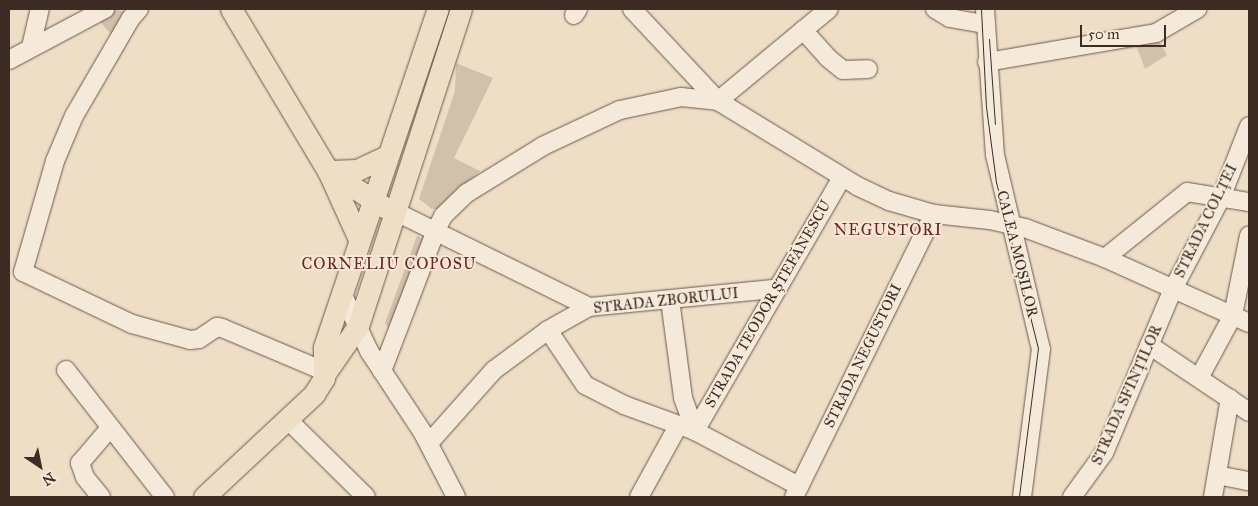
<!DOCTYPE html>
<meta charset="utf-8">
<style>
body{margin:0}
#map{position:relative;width:1258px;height:506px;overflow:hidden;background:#efdec6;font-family:"IM FELL Great Primer",serif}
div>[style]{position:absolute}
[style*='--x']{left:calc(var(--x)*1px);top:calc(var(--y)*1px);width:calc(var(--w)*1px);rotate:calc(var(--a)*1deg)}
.green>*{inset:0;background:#d1c0aa}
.roads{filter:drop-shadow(0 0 1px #6a584c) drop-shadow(0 0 1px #6a584c)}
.minor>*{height:18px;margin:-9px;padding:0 9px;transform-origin:9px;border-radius:9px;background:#f5eada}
.major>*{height:21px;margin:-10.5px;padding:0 10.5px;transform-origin:10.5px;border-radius:10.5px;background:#efdec6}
.tram>*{height:1px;margin:-0.5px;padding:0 0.5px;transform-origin:0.5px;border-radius:0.5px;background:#3e2b23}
span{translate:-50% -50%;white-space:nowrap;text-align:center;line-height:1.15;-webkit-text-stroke:4px #f5eada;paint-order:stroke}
.street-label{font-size:15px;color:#3e2b23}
.neighbourhood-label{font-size:16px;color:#7a1f14;letter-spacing:1px}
.frame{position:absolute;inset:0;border:10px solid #3e2b23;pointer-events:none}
.north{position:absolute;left:15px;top:441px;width:50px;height:50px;-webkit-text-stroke:4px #f5eada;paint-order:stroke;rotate:146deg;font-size:14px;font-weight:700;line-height:20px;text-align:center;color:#3e2b23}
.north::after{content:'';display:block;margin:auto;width:18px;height:22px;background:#3e2b23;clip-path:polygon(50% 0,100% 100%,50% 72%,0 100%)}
.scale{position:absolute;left:1080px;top:25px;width:86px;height:22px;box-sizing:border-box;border:2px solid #3e2b23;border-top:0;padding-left:6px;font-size:15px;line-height:18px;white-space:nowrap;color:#3e2b23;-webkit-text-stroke:4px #f5eada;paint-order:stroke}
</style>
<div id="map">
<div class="green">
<div style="clip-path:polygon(111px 9px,126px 12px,115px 39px,96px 17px)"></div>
<div style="clip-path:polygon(1157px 38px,1167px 55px,1145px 69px,1135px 42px)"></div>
<div style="clip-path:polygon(456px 63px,493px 78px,454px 158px,480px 171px,440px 209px,432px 209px,419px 199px,455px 91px)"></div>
<div style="clip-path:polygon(417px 236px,426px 240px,391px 331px,385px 323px)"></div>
</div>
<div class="roads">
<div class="minor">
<div style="--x:632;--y:9;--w:126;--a:46.9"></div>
<div style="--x:718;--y:101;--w:163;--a:31.4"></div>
<div style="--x:857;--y:186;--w:35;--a:25"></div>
<div style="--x:889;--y:201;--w:47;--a:16.1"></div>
<div style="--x:934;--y:214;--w:56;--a:6.1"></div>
<div style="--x:990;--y:220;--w:36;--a:13"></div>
<div style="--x:1025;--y:228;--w:85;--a:20.6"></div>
<div style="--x:1105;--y:258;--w:158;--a:24.3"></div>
<div style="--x:935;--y:9;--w:17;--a:31"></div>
<div style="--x:950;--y:18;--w:36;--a:10"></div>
<div style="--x:985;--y:9;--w:146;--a:86.1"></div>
<div style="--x:995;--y:155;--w:199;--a:76.7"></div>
<div style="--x:1041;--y:349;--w:149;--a:97.3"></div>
<div style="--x:574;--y:15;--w:7;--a:-56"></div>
<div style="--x:803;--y:30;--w:38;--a:48"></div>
<div style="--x:828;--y:58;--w:19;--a:39"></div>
<div style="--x:843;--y:70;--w:25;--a:-2"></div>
<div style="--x:31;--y:47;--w:39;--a:-77"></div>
<div style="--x:9;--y:60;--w:109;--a:-28"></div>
<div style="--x:987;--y:62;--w:171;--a:-9.7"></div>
<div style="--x:1156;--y:33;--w:48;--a:-30.3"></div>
<div style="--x:396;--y:212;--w:215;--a:26.2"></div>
<div style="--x:1105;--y:258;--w:105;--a:-38.8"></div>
<div style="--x:1187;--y:192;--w:63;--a:9.2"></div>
<div style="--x:23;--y:272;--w:121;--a:25.5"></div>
<div style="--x:132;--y:324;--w:60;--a:15.4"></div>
<div style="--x:190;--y:340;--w:9;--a:-6"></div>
<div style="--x:199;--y:339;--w:22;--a:-34"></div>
<div style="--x:217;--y:327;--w:5;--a:11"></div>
<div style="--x:222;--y:328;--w:113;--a:22.9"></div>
<div style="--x:23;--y:272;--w:116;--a:-73.9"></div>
<div style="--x:55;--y:161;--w:49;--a:-67.1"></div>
<div style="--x:74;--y:116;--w:113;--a:-59.8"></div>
<div style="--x:131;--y:18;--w:12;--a:-48"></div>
<div style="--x:342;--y:293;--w:64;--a:65"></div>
<div style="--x:369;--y:351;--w:98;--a:56.6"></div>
<div style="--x:423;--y:433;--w:72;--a:62.7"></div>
<div style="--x:670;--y:300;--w:99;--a:82.4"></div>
<div style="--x:683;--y:398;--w:35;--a:70"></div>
<div style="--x:548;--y:330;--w:66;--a:56.1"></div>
<div style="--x:585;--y:385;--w:44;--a:27.1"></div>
<div style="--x:624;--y:405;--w:76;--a:20.1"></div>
<div style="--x:695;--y:431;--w:118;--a:27.9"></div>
<div style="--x:1149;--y:345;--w:120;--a:33.8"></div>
<div style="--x:66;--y:370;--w:161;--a:52.1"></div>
<div style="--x:382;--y:371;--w:151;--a:-69"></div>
<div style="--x:436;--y:230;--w:16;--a:-63"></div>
<div style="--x:443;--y:216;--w:33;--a:-44"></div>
<div style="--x:467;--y:193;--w:89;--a:-31.7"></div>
<div style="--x:543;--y:146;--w:85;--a:-25.1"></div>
<div style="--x:620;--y:110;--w:62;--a:-12"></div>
<div style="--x:681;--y:97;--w:37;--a:6"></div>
<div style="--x:718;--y:101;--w:144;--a:-39.7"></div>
<div style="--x:1199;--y:378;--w:72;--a:-61.6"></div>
<div style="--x:1233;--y:315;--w:81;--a:-78.6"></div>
<div style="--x:287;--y:419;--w:111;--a:44.6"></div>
<div style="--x:695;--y:431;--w:293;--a:-59.9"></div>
<div style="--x:429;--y:443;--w:98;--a:-48.3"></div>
<div style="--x:494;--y:370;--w:67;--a:-36.5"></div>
<div style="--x:548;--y:330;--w:47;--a:-29.3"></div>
<div style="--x:589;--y:307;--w:186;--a:-5.6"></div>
<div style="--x:1217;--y:475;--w:33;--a:11"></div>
<div style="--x:101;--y:497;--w:26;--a:-129"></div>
<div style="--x:85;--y:477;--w:15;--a:-110"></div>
<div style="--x:80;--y:463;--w:46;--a:-49.4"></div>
<div style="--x:639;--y:497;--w:81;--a:-61.2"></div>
<div style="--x:794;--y:497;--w:316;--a:-63.7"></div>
<div style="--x:1072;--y:497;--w:54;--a:-54"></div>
<div style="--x:1104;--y:453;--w:178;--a:-67.2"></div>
<div style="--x:1173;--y:289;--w:103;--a:-62.2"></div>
<div style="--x:1221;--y:198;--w:77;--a:-68.7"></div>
<div style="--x:1213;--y:497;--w:100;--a:-80.3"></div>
</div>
<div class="major">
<div style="--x:231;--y:9;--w:189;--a:59.1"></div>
<div style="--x:328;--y:171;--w:67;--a:32.7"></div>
<div style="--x:328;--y:171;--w:29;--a:-2"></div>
<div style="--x:357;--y:170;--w:33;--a:-25"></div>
<div style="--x:329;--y:173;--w:72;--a:65.6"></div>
<div style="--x:326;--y:372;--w:56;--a:-55.2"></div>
<div style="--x:358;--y:326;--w:333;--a:-72"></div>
<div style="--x:204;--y:497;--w:151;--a:-43.1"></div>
<div style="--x:314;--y:394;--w:19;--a:-58"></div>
<div style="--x:324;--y:378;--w:31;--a:-90"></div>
<div style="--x:324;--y:347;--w:357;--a:-71.4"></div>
</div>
</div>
<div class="tram">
<div style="--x:981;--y:9;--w:98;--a:87.1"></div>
<div style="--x:986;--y:107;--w:76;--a:82.4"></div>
<div style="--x:996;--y:182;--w:171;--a:75.8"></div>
<div style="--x:1038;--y:348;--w:150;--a:97.3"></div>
<div style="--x:989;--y:39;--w:85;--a:86"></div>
</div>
<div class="street-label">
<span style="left:1206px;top:221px;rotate:-64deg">STRADA COLȚEI</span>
<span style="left:1017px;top:254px;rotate:76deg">CALEA MOȘILOR</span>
<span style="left:666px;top:301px;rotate:-6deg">STRADA ZBORULUI</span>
<span style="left:768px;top:304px;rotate:-60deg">STRADA TEODOR ȘTEFĂNESCU</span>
<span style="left:863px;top:356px;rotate:-64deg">STRADA NEGUSTORI</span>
<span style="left:1127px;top:395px;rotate:-66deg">STRADA SFINȚILOR</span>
</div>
<div class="neighbourhood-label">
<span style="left:888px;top:230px">NEGUSTORI</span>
<span style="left:389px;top:264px">CORNELIU COPOSU</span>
</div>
<div class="frame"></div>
<div class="north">N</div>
<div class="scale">50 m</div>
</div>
